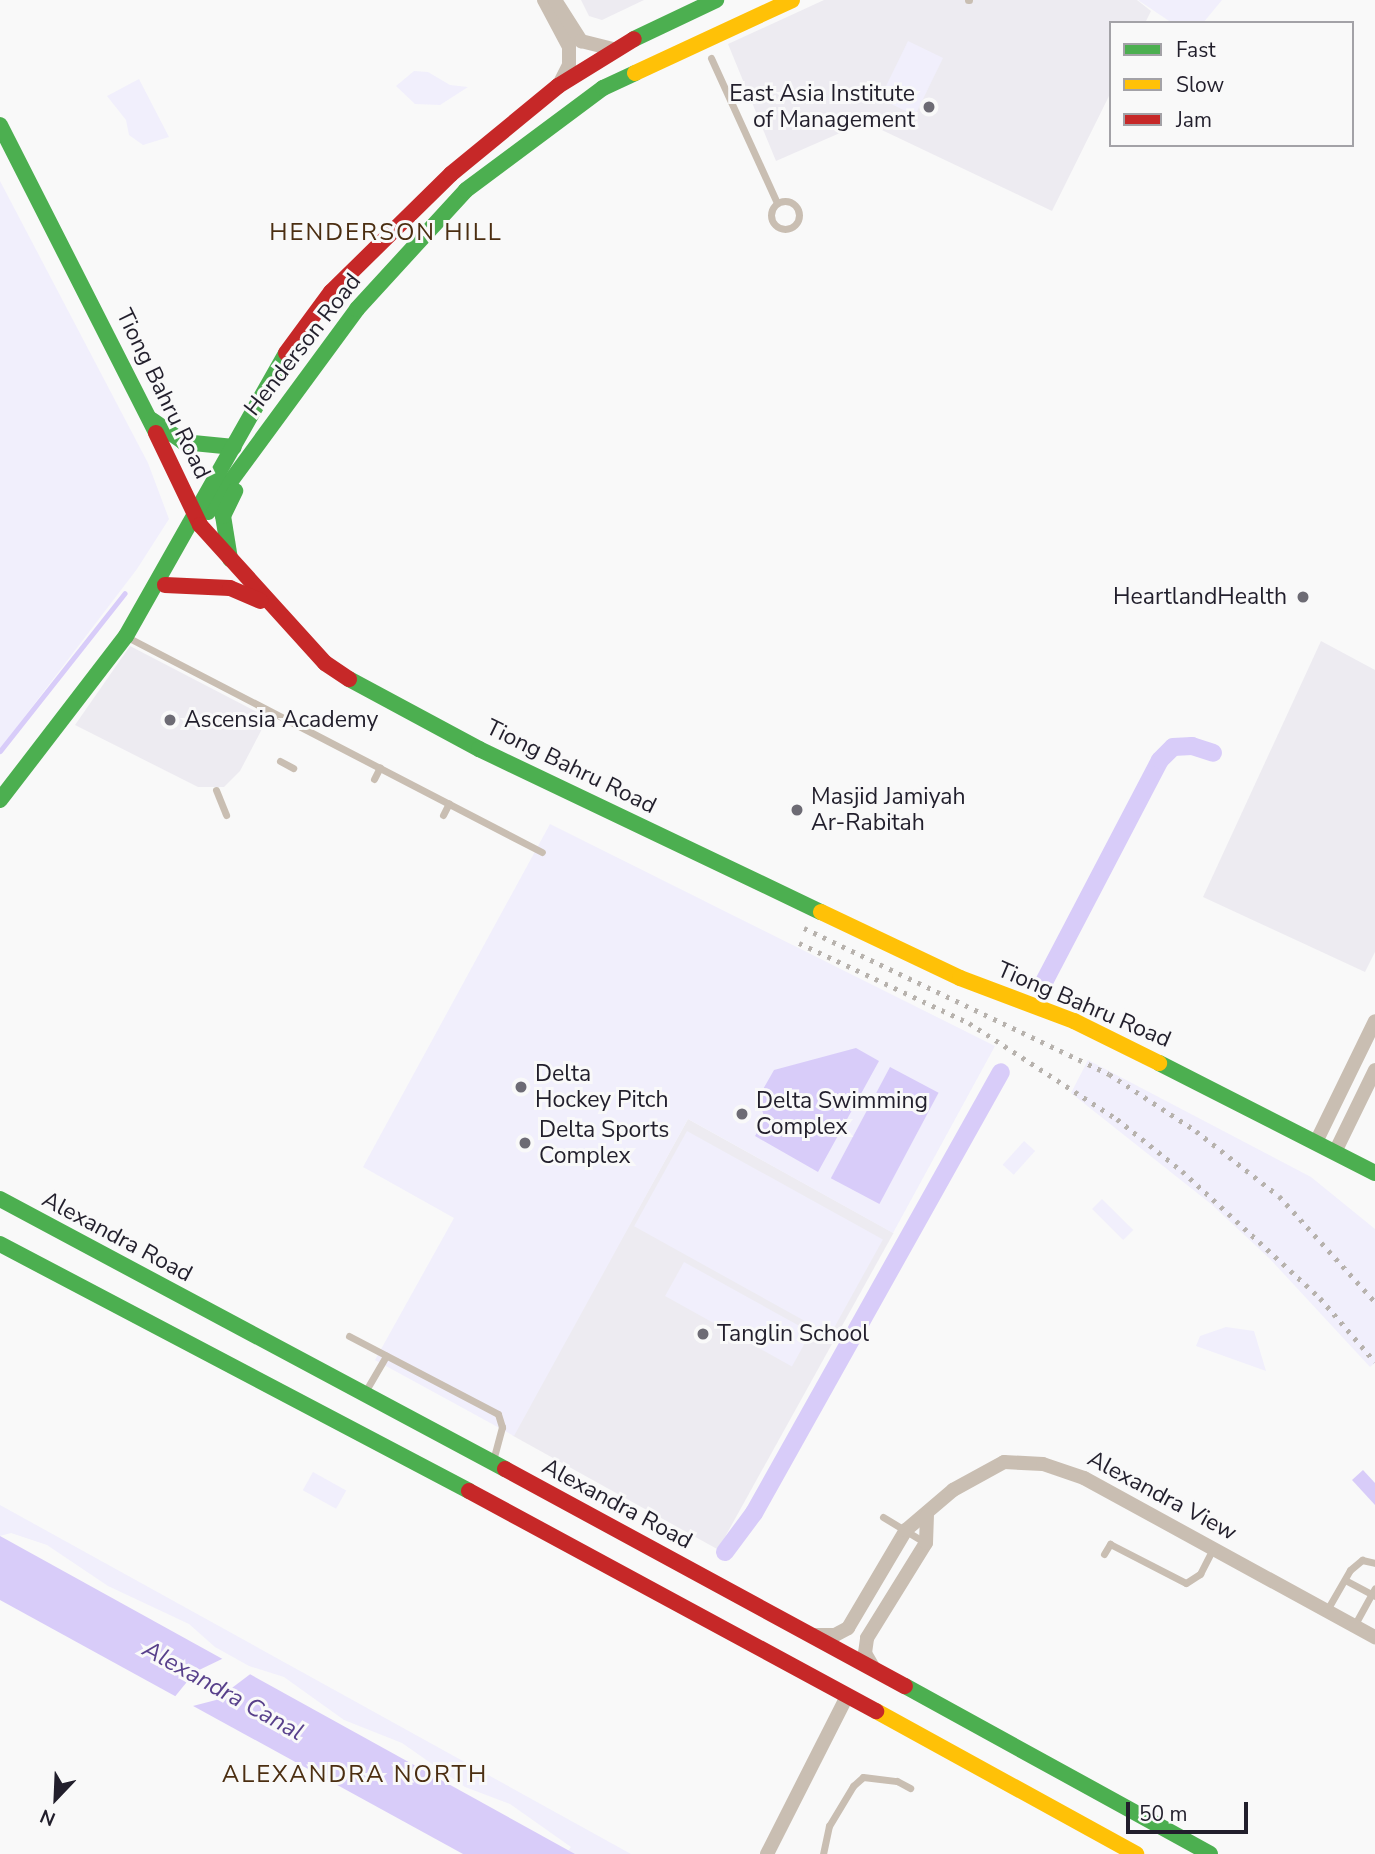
<!DOCTYPE html>
<style>
body{margin:0}
#map{position:relative;width:1375px;height:1854px;overflow:hidden;background:#f9f9f9;font-family:"Nunito Sans",sans-serif}
div>[style]{position:absolute}
[style*='--x']{left:calc(var(--x)*1px);top:calc(var(--y)*1px);width:calc(var(--w)*1px);rotate:calc(var(--a)*1deg)}
.built>*{inset:0;background:#edebf1;transform-origin:0 0}
.green>*{inset:0;background:#f1effc;transform-origin:0 0}
.water>*{inset:0;background:#d8ccf9;transform-origin:0 0}
.pier>*{inset:0;background:#f9f9f9}
.stream>*{height:5px;margin:-2.5px;padding:0 2.5px;transform-origin:2.5px;border-radius:2.5px;background:#d8ccf9}
.canal>*{height:18px;margin:-9px;padding:0 9px;transform-origin:9px;border-radius:9px;background:#d8ccf9}
.lane>*{height:7px;margin:-3.5px;padding:0 3.5px;transform-origin:3.5px;border-radius:3.5px;background:#c9beb2}
.lane>.ring{margin:-3.5px;padding:0;box-sizing:content-box;background:none;border:7px solid #c9beb2;border-radius:50%}
.street>*{height:14px;margin:-7px;padding:0 7px;transform-origin:7px;border-radius:7px;background:#c9beb2}
.fast>*{height:16px;margin:-8px;padding:0 8px;transform-origin:8px;border-radius:8px;background:#4caf50}
.slow>*{height:16px;margin:-8px;padding:0 8px;transform-origin:8px;border-radius:8px;background:#ffc107}
.jam>*{height:16px;margin:-8px;padding:0 8px;transform-origin:8px;border-radius:8px;background:#c62828}
.rail>*{height:5px;margin-top:-2.5px;transform-origin:0;background:repeating-linear-gradient(90deg,#b7b2ad 0 3.5px,transparent 0 10.5px)}
.dots>*{width:19px;height:19px;translate:-50% -50%;box-sizing:border-box;border:4px solid #f9f9f9;border-radius:50%}
span{translate:-50% -50%;white-space:nowrap;text-align:center;line-height:1.15;-webkit-text-stroke:6px #f9f9f9;paint-order:stroke}
.poi-label{font-size:23px;color:#221f2c}
.right{translate:-100% -50%;text-align:right}
.left{translate:0 -50%;text-align:left}
.street-label{font-size:23px;color:#221f2c}
.neighbourhood-label{font-size:24px;color:#4b2e11;letter-spacing:2px}
.water-label{font-size:24px;color:#58408b;font-style:italic}
.legend{position:absolute;left:1109px;top:21px;width:245px;height:126px;box-sizing:border-box;background:#f9f9f9;border:2px solid #a3a2a7;margin:0;padding:9px 12px;list-style:none;font-size:21px;color:#221f2c}
.legend li{display:flex;align-items:center;gap:14px;height:35px}
.legend b{width:35px;border:2px solid #a3a2a7}
.north{position:absolute;left:21px;top:1763px;width:70px;height:70px;-webkit-text-stroke:5px #f9f9f9;paint-order:stroke;rotate:203deg;font-size:19px;font-weight:700;line-height:28px;text-align:center;color:#221f2c}
.north::after{content:'';display:block;margin:auto;width:24px;height:32px;background:#221f2c;clip-path:polygon(50% 0,100% 100%,50% 72%,0 100%)}
.scale{position:absolute;left:1126px;top:1802px;width:122px;height:32px;box-sizing:border-box;border:4px solid #221f2c;border-top:0;padding-left:9px;font-size:21px;line-height:24px;white-space:nowrap;color:#221f2c;-webkit-text-stroke:5px #f9f9f9;paint-order:stroke}
</style>
<div id="map">
<div class="built">
<div style="clip-path:polygon(581px 0,644px 0,602px 20px,589px 16px)"></div>
<div style="clip-path:polygon(824px 0,1137px 0,1151px 11px,1145px 23px,1111px 23px,1111px 92px,1052px 211px,865px 122px,776px 161px,728px 44px)"></div>
<div style="clip-path:polygon(1321px 641px,1375px 670px,1375px 952px,1365px 972px,1203px 897px)"></div>
<div style="clip-path:polygon(130px 646px,261px 714px,263px 727px,240px 771px,224px 787px,198px 787px,75px 725px)"></div>
<div style="left:688px;top:1119px;width:235px;height:362px;rotate:29deg"></div>
</div>
<div class="green">
<div style="clip-path:polygon(1138px 0,1222px 0,1203px 23px,1172px 23px)"></div>
<div style="left:908px;top:41px;width:39px;height:64px;rotate:26deg"></div>
<div style="clip-path:polygon(414px 71px,428px 72px,450px 85px,468px 87px,440px 105px,415px 104px,396px 86px)"></div>
<div style="clip-path:polygon(139px 79px,169px 137px,143px 145px,129px 135px,126px 120px,107px 96px)"></div>
<div style="clip-path:polygon(0 181px,148px 463px,169px 519px,137px 569px,0 749px)"></div>
<div style="clip-path:polygon(550px 824px,995px 1046px,893px 1233px,688px 1119px,514px 1436px,375px 1360px,454px 1218px,363px 1167px)"></div>
<div style="clip-path:polygon(1088px 1060px,1311px 1177px,1375px 1229px,1375px 1363px,1370px 1367px,1270px 1259px,1211px 1204px,1071px 1093px)"></div>
<div style="left:687px;top:1131px;width:224px;height:109px;rotate:29deg"></div>
<div style="left:1024px;top:1141px;width:15px;height:32px;rotate:42deg"></div>
<div style="left:1102px;top:1199px;width:44px;height:14px;rotate:45deg"></div>
<div style="left:684px;top:1262px;width:145px;height:39px;rotate:29deg"></div>
<div style="clip-path:polygon(1226px 1327px,1254px 1331px,1266px 1371px,1196px 1346px,1200px 1336px)"></div>
<div style="left:313px;top:1472px;width:38px;height:21px;rotate:29deg"></div>
<div style="clip-path:polygon(0 1505px,631px 1854px,566px 1854px,571px 1847px,510px 1804px,465px 1787px,402px 1743px,344px 1720px,284px 1677px,249px 1666px,215px 1647px,189px 1624px,108px 1586px,47px 1545px,11px 1533px,0 1536px)"></div>
</div>
<div class="water">
<div style="clip-path:polygon(856px 1048px,879px 1061px,818px 1172px,755px 1136px,765px 1119px,758px 1098px,774px 1070px)"></div>
<div style="left:890px;top:1067px;width:55px;height:126px;rotate:28deg"></div>
<div style="clip-path:polygon(1363px 1470px,1375px 1483px,1375px 1505px,1352px 1480px)"></div>
<div style="clip-path:polygon(0 1536px,575px 1854px,463px 1854px,0 1600px)"></div>
</div>
<div class="pier">
<div style="clip-path:polygon(226px 1657px,253px 1672px,216px 1700px,189px 1707px,173px 1699px,195px 1672px)"></div>
</div>
<div class="stream">
<div style="--x:0;--y:751;--w:201;--a:-51.7"></div>
</div>
<div class="canal">
<div style="--x:1044;--y:982;--w:250;--a:-62.4"></div>
<div style="--x:1160;--y:760;--w:18;--a:-45"></div>
<div style="--x:1173;--y:747;--w:19;--a:-3"></div>
<div style="--x:1192;--y:746;--w:22;--a:18"></div>
<div style="--x:725;--y:1552;--w:49;--a:-53.4"></div>
<div style="--x:754;--y:1513;--w:505;--a:-60.75"></div>
</div>
<div class="lane">
<div style="--x:968;--y:0;--w:1;--a:0"></div>
<div style="--x:711;--y:58;--w:159;--a:65.5"></div>
<div class="ring" style="left:771px;top:201px;width:21px;height:21px"></div>
<div style="--x:129;--y:638;--w:465;--a:27.4"></div>
<div style="--x:280;--y:761;--w:15;--a:28"></div>
<div style="--x:374;--y:779;--w:13;--a:-63"></div>
<div style="--x:216;--y:790;--w:27;--a:68"></div>
<div style="--x:443;--y:815;--w:13;--a:-63"></div>
<div style="--x:349;--y:1336;--w:168;--a:27.6"></div>
<div style="--x:498;--y:1414;--w:14;--a:73"></div>
<div style="--x:502;--y:1427;--w:34;--a:105"></div>
<div style="--x:365;--y:1392;--w:42;--a:-59.7"></div>
<div style="--x:883;--y:1517;--w:50;--a:31.2"></div>
<div style="--x:1104;--y:1554;--w:12;--a:-59"></div>
<div style="--x:1110;--y:1544;--w:85;--a:27.2"></div>
<div style="--x:1186;--y:1583;--w:17;--a:-33"></div>
<div style="--x:1200;--y:1574;--w:28;--a:-63"></div>
<div style="--x:1345;--y:1580;--w:34;--a:28"></div>
<div style="--x:1327;--y:1610;--w:46;--a:-60.1"></div>
<div style="--x:1350;--y:1570;--w:16;--a:-40"></div>
<div style="--x:1362;--y:1560;--w:13;--a:13"></div>
<div style="--x:1354;--y:1626;--w:43;--a:-61.1"></div>
<div style="--x:823;--y:1854;--w:29;--a:-78"></div>
<div style="--x:829;--y:1826;--w:47;--a:-59"></div>
<div style="--x:853;--y:1786;--w:13;--a:-42"></div>
<div style="--x:863;--y:1777;--w:34;--a:7"></div>
<div style="--x:897;--y:1781;--w:15;--a:28"></div>
</div>
<div class="street">
<div style="--x:544;--y:0;--w:53;--a:62"></div>
<div style="--x:569;--y:47;--w:18;--a:90"></div>
<div style="--x:569;--y:65;--w:22;--a:117"></div>
<div style="--x:555;--y:0;--w:49;--a:57.6"></div>
<div style="--x:581;--y:41;--w:36;--a:14"></div>
<div style="--x:1317;--y:1140;--w:132;--a:-64"></div>
<div style="--x:1336;--y:1150;--w:89;--a:-64"></div>
<div style="--x:815;--y:1635;--w:20;--a:0"></div>
<div style="--x:835;--y:1635;--w:15;--a:-28"></div>
<div style="--x:848;--y:1628;--w:114;--a:-59.4"></div>
<div style="--x:906;--y:1530;--w:62;--a:-40.4"></div>
<div style="--x:953;--y:1490;--w:58;--a:-28.8"></div>
<div style="--x:1004;--y:1462;--w:39;--a:3"></div>
<div style="--x:1043;--y:1464;--w:43;--a:18.9"></div>
<div style="--x:1084;--y:1478;--w:332;--a:28.7"></div>
<div style="--x:873;--y:1667;--w:16;--a:-120"></div>
<div style="--x:865;--y:1653;--w:15;--a:-82"></div>
<div style="--x:867;--y:1638;--w:112;--a:-58.2"></div>
<div style="--x:926;--y:1543;--w:28;--a:-88"></div>
<div style="--x:767;--y:1854;--w:177;--a:-63.1"></div>
</div>
<div class="fast">
<div style="--x:634;--y:39;--w:91;--a:-25.4"></div>
<div style="--x:0;--y:125;--w:345;--a:63.1"></div>
<div style="--x:152;--y:420;--w:38;--a:35"></div>
<div style="--x:183;--y:442;--w:51;--a:5.6"></div>
<div style="--x:208;--y:512;--w:252;--a:-53.7"></div>
<div style="--x:357;--y:309;--w:161;--a:-47.5"></div>
<div style="--x:466;--y:190;--w:171;--a:-36.7"></div>
<div style="--x:603;--y:88;--w:35;--a:-25"></div>
<div style="--x:230;--y:559;--w:44;--a:-99.2"></div>
<div style="--x:223;--y:516;--w:28;--a:-64"></div>
<div style="--x:349;--y:679;--w:148;--a:28.3"></div>
<div style="--x:479;--y:749;--w:379;--a:25.5"></div>
<div style="--x:0;--y:800;--w:207;--a:-52.5"></div>
<div style="--x:126;--y:636;--w:325;--a:-60.5"></div>
<div style="--x:1159;--y:1063;--w:242;--a:27"></div>
<div style="--x:0;--y:1199;--w:573;--a:28.13"></div>
<div style="--x:0;--y:1244;--w:530;--a:27.77"></div>
<div style="--x:905;--y:1686;--w:348;--a:28.8"></div>
</div>
<div class="slow">
<div style="--x:635;--y:73;--w:173;--a:-24.9"></div>
<div style="--x:821;--y:912;--w:154;--a:25.4"></div>
<div style="--x:960;--y:978;--w:122;--a:20.7"></div>
<div style="--x:1074;--y:1021;--w:95;--a:26.3"></div>
<div style="--x:876;--y:1711;--w:297;--a:28.8"></div>
</div>
<div class="jam">
<div style="--x:286;--y:353;--w:76;--a:-53.6"></div>
<div style="--x:331;--y:292;--w:168;--a:-44.5"></div>
<div style="--x:451;--y:174;--w:139;--a:-39.4"></div>
<div style="--x:558;--y:86;--w:89;--a:-31.7"></div>
<div style="--x:156;--y:433;--w:102;--a:64.4"></div>
<div style="--x:200;--y:525;--w:186;--a:47.8"></div>
<div style="--x:325;--y:663;--w:29;--a:34"></div>
<div style="--x:165;--y:585;--w:65;--a:2.6"></div>
<div style="--x:230;--y:588;--w:33;--a:23"></div>
<div style="--x:505;--y:1469;--w:455;--a:28.5"></div>
<div style="--x:469;--y:1491;--w:463;--a:28.4"></div>
</div>
<div class="rail">
<div style="--x:804;--y:928;--w:338;--a:25.6"></div>
<div style="--x:1109;--y:1074;--w:104;--a:33.2"></div>
<div style="--x:1196;--y:1131;--w:105;--a:38.1"></div>
<div style="--x:1279;--y:1196;--w:143;--a:47.8"></div>
<div style="--x:799;--y:943;--w:188;--a:25.2"></div>
<div style="--x:969;--y:1023;--w:176;--a:33"></div>
<div style="--x:1117;--y:1119;--w:83;--a:38.7"></div>
<div style="--x:1182;--y:1171;--w:188;--a:42.6"></div>
<div style="--x:1320;--y:1298;--w:84;--a:49.3"></div>
</div>
<div class="dots">
<div style="left:929px;top:107px;background:#6d6b74"></div>
<div style="left:1303px;top:597px;background:#6d6b74"></div>
<div style="left:170px;top:720px;background:#6d6b74"></div>
<div style="left:797px;top:810px;background:#6d6b74"></div>
<div style="left:521px;top:1087px;background:#6d6b74"></div>
<div style="left:742px;top:1114px;background:#6d6b74"></div>
<div style="left:525px;top:1143px;background:#6d6b74"></div>
<div style="left:703px;top:1334px;background:#6d6b74"></div>
</div>
<div class="poi-label">
<span class="right" style="left:915px;top:107px">East Asia Institute<br>of Management</span>
<span class="right" style="left:1287px;top:597px">HeartlandHealth</span>
<span class="left" style="left:184px;top:720px">Ascensia Academy</span>
<span class="left" style="left:811px;top:810px">Masjid Jamiyah<br>Ar-Rabitah</span>
<span class="left" style="left:535px;top:1087px">Delta<br>Hockey Pitch</span>
<span class="left" style="left:756px;top:1114px">Delta Swimming<br>Complex</span>
<span class="left" style="left:539px;top:1143px">Delta Sports<br>Complex</span>
<span class="left" style="left:717px;top:1334px">Tanglin School</span>
</div>
<div class="street-label">
<span style="left:303px;top:345px;rotate:-52deg">Henderson Road</span>
<span style="left:163px;top:394px;rotate:64deg">Tiong Bahru Road</span>
<span style="left:571px;top:767px;rotate:26deg">Tiong Bahru Road</span>
<span style="left:1084px;top:1005px;rotate:23deg">Tiong Bahru Road</span>
<span style="left:117px;top:1237px;rotate:28deg">Alexandra Road</span>
<span style="left:1162px;top:1496px;rotate:28deg">Alexandra View</span>
<span style="left:617px;top:1504px;rotate:28deg">Alexandra Road</span>
</div>
<div class="neighbourhood-label">
<span style="left:386px;top:233px">HENDERSON HILL</span>
<span style="left:355px;top:1775px">ALEXANDRA NORTH</span>
</div>
<div class="water-label">
<span style="left:223px;top:1691px;rotate:29deg">Alexandra Canal</span>
</div>
<ul class="legend">
<li><b style="height:9px;background:#4caf50"></b>Fast</li>
<li><b style="height:9px;background:#ffc107"></b>Slow</li>
<li><b style="height:9px;background:#c62828"></b>Jam</li>
</ul>
<div class="north">N</div>
<div class="scale">50 m</div>
</div>
